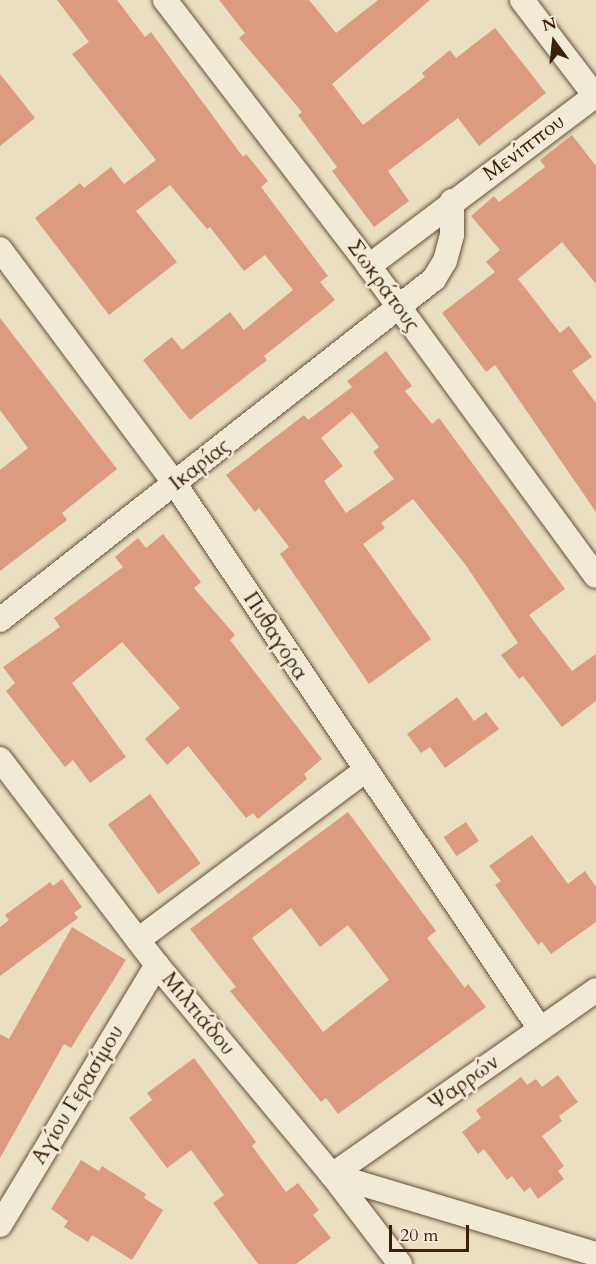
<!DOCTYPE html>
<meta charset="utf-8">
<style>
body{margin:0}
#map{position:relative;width:596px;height:1264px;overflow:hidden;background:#eadfc1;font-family:Cardo,serif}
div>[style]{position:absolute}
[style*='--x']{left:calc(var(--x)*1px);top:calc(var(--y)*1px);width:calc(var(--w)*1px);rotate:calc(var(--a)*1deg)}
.building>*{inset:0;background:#dc9b7e;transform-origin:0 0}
.roads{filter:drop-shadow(0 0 2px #685038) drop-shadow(0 0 2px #685038)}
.minor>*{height:24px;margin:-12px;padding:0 12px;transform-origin:12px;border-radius:12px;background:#f1ead7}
span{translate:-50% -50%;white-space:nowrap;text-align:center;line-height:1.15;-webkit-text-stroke:5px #f1ead7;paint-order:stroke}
.street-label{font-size:21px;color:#3c200b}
.north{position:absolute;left:524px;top:12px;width:60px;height:60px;-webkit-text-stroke:4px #f1ead7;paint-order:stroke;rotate:345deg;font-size:16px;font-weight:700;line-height:24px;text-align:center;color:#3c200b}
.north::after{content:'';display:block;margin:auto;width:21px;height:27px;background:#3c200b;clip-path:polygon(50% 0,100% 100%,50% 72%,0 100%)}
.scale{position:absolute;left:389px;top:1225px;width:80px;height:27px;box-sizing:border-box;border:3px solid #3c200b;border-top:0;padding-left:8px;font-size:18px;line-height:21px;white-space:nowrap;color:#3c200b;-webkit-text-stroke:4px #f1ead7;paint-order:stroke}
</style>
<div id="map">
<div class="building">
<div style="clip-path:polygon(57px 0,117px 0,145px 37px,151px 32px,243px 157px,246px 154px,268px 181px,261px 187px,328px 276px,320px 282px,335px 300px,264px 356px,267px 360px,190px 420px,143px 360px,172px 337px,182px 350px,230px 312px,244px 330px,293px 290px,265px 255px,244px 271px,210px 227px,207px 229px,170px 185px,136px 211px,177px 262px,109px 315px,35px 218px,80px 183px,84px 188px,111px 167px,124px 184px,156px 160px,72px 54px,89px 42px)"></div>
<div style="clip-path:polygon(219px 0,309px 0,336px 33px,378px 0,430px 0,332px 84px,363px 125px,425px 77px,422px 73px,450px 50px,456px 58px,495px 28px,546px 93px,479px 146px,458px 118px,388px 171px,409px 201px,374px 227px,332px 171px,337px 167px,298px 115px,302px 112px,239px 38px,245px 33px)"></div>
<div style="clip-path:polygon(0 74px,35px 118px,0 146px)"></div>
<div style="clip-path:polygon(572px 135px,596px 166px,596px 284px,562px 242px,518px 279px,560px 333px,569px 326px,592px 357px,572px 371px,596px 403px,596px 512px,495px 365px,486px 372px,442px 313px,495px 272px,486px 262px,500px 250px,471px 216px,494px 196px,499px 202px,545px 167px,540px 160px)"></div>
<div style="clip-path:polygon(0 318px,117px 469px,62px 513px,67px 520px,0 571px,0 470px,28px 448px,0 410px)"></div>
<div style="clip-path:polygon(evenodd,386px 351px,412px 386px,405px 391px,432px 424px,439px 418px,565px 589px,529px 615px,572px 671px,596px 654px,596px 701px,562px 727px,523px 676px,519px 679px,501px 655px,518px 643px,465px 564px,413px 499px,381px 523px,385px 528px,363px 544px,431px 639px,369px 684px,280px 554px,289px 547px,259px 508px,255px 512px,226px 475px,304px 415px,308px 420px,352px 387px,347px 381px,386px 351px,352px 412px,379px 447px,373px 452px,394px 479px,346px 513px,324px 481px,343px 466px,321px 438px,352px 412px)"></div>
<div style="clip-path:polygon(163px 534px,201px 582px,194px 588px,235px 635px,230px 640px,322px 759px,304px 774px,307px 779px,258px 819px,253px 813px,246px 818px,188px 746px,167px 765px,145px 739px,180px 708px,122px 642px,72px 683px,126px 757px,90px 783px,73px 760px,65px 767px,6px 691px,15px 683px,3px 667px,60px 627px,54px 618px,123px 567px,115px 557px,138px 538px,146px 548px)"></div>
<div style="clip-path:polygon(457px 697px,474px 721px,486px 712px,499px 729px,445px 768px,430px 747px,421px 753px,407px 734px)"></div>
<div style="left:150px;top:794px;width:86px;height:52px;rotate:54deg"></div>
<div style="clip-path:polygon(evenodd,348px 812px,436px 931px,427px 938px,465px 988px,468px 984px,486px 1007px,338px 1114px,326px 1098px,321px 1102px,230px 991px,236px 987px,190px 929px,348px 812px,291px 908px,320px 947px,348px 925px,389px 980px,323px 1032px,252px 938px,291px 908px)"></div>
<div style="left:466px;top:822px;width:23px;height:27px;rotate:56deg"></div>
<div style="clip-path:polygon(532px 835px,568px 884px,585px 871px,596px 887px,596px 922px,551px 954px,542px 942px,538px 945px,495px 885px,501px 881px,489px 866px)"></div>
<div style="clip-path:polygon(62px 879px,82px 907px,74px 913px,78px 918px,0 976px,0 927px,9px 920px,5px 915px,50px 882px,53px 886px)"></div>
<div style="clip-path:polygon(72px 927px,126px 960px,71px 1048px,64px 1044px,0 1158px,0 1034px,9px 1039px)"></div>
<div style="clip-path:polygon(194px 1058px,256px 1142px,252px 1146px,286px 1192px,298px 1183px,319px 1210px,313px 1215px,331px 1238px,296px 1264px,258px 1264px,213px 1203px,224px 1195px,191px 1150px,167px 1168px,129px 1118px,152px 1100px,147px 1093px)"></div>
<div style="clip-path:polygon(558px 1075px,578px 1102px,559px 1116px,562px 1121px,542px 1136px,564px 1166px,558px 1171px,564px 1179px,538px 1199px,530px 1187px,524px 1192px,512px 1176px,507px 1180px,484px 1149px,478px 1154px,462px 1132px,481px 1118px,476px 1110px,521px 1077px,527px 1085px,536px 1079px,542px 1087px)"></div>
<div style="clip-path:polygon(81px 1160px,99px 1171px,102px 1166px,146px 1194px,144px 1198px,163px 1210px,132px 1260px,92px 1235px,88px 1242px,64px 1227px,68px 1221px,51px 1209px)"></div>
</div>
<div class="roads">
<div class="minor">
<div style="--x:165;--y:0;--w:335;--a:52.5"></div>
<div style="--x:369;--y:266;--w:384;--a:53.8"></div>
<div style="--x:522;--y:0;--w:122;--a:52.7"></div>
<div style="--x:0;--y:249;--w:293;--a:53.3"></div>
<div style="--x:175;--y:484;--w:656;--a:56.19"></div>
<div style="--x:369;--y:266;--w:284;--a:-37"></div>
<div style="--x:0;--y:620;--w:552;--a:-38.16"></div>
<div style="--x:434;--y:279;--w:21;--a:-59"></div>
<div style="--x:445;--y:261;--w:27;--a:-75"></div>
<div style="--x:452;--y:235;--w:34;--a:-90"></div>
<div style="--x:0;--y:759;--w:259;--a:52.7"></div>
<div style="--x:157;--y:965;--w:273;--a:50.2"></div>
<div style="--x:332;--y:1175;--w:112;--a:52.6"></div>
<div style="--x:138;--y:940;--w:283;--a:-36.7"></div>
<div style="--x:332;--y:1175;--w:322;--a:-35"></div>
<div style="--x:332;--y:1175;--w:276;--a:16.7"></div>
<div style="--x:0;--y:1225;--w:304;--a:-58.9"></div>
</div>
</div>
<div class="street-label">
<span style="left:524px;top:148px;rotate:-37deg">Μενίππου</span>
<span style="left:383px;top:286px;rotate:54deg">Σωκράτους</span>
<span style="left:200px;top:465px;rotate:-38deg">Ικαρίας</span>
<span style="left:275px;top:636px;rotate:57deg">Πυθαγόρα</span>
<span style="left:198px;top:1014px;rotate:50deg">Μιλτιάδου</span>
<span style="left:464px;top:1083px;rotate:-35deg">Ψαρρών</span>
<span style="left:78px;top:1095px;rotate:-59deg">Αγίου Γερασίμου</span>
</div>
<div class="north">N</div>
<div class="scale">20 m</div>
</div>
